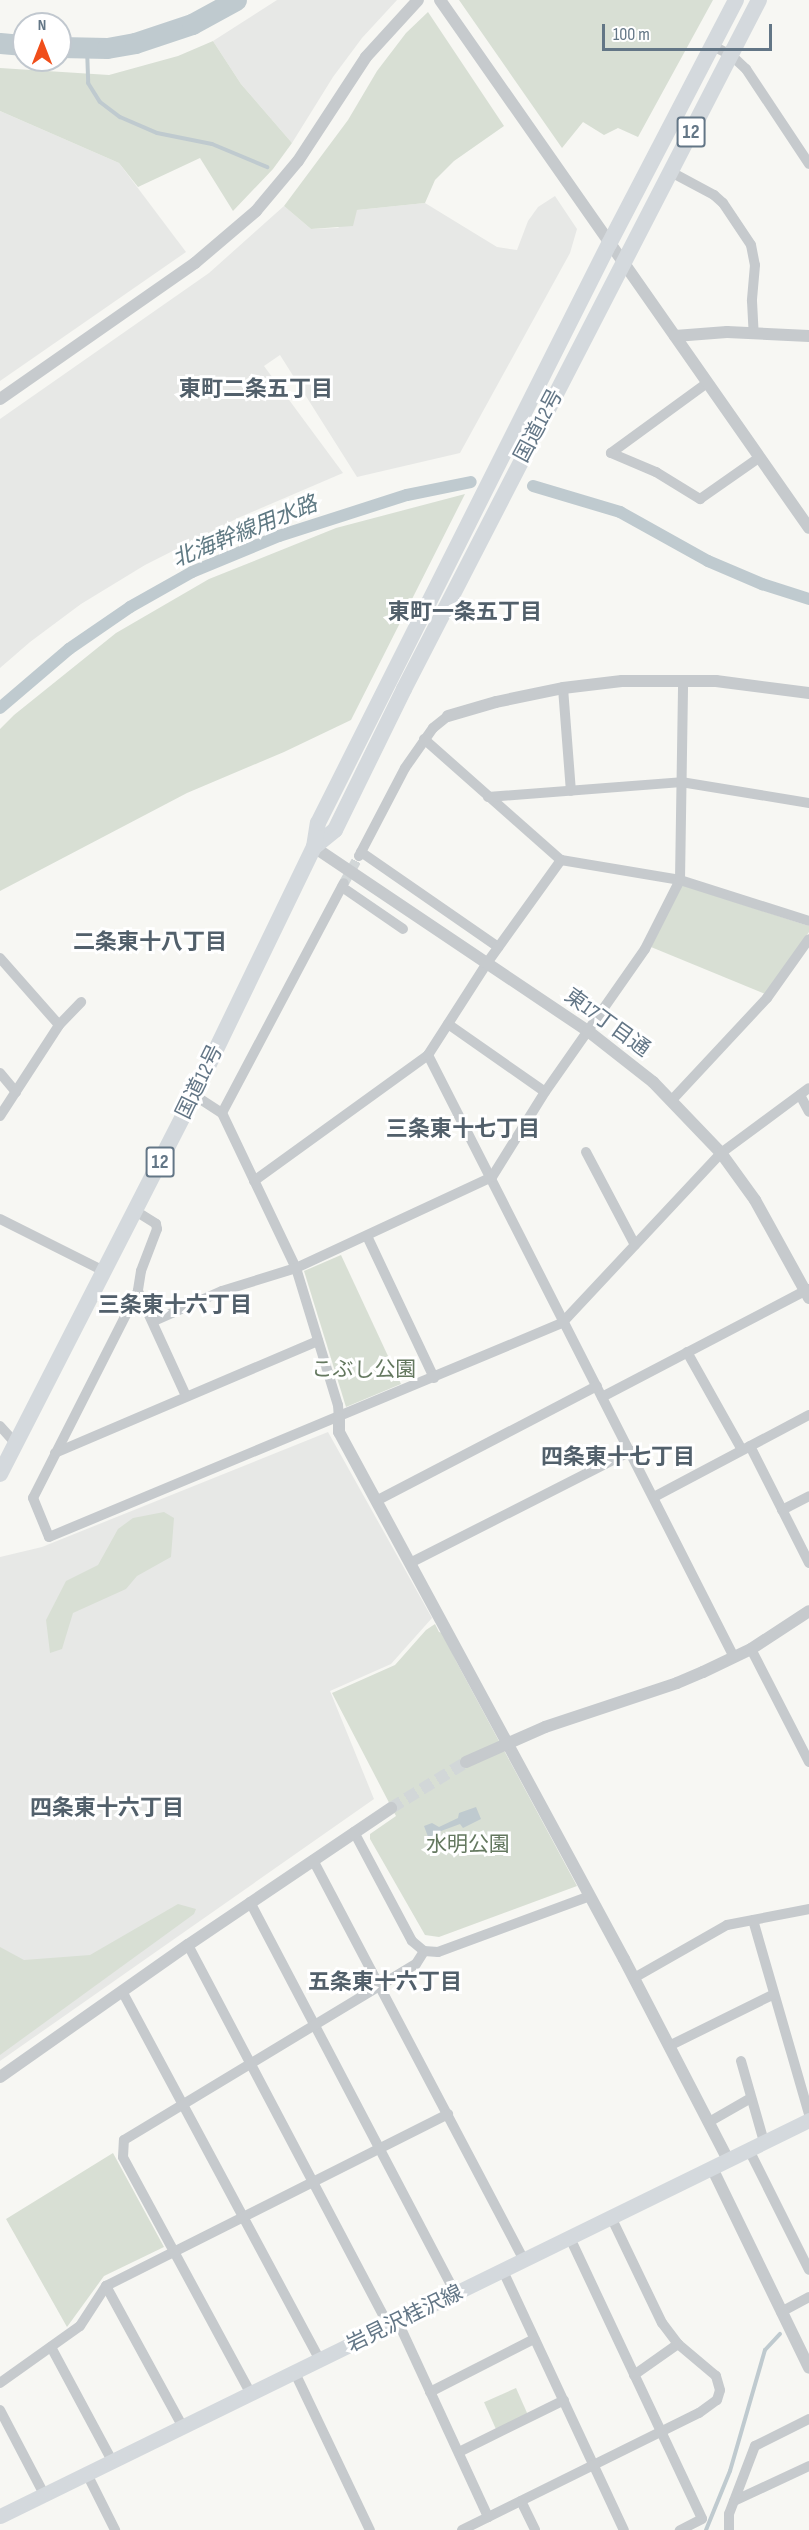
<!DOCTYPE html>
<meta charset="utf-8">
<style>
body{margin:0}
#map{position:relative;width:809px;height:2530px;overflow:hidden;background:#f7f7f3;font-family:"Sofia Sans Condensed","Noto Sans JP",sans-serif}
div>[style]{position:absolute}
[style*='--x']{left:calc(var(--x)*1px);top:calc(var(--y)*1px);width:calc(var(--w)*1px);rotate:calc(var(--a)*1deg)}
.built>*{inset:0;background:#e7e8e6}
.green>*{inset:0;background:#d8dfd4;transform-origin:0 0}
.water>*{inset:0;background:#bfcacf}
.stream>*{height:4px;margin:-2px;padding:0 2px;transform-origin:2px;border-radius:2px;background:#bfcacf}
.canal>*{height:12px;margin:-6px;padding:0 6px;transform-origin:6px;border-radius:6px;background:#bfcacf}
.river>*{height:21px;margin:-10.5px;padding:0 10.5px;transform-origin:10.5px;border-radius:10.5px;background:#bfcacf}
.minor-tunnel>*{height:10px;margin-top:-5px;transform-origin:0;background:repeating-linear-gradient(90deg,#d2d7d8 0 10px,transparent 0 15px)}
.tertiary-tunnel>*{height:12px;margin-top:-6px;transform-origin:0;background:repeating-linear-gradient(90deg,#d2d7d8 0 12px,transparent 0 18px)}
.minor>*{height:10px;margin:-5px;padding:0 5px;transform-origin:5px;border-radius:5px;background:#c6cacd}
.tertiary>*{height:12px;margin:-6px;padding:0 6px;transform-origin:6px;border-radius:6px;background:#c6cacd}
.secondary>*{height:15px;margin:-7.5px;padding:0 7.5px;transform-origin:7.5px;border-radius:7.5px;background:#d4d9dd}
.trunk>*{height:16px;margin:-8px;padding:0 8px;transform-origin:8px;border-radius:8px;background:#d4d9dd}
span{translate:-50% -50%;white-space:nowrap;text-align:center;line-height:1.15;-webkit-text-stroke:6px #fff;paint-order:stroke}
.shield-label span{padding:2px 4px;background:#fff;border:2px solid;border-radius:4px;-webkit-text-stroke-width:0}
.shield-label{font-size:20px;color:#637686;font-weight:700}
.street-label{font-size:21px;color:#637686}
.park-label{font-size:21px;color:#64785f}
.neighbourhood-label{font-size:22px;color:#52606b;font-weight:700}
.water-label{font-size:22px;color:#5f7983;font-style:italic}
.north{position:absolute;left:12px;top:12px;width:60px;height:60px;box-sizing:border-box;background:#fff;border:2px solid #c1c8cf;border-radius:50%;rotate:0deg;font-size:16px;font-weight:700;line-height:24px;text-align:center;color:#637686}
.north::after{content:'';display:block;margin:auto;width:21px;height:27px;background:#f04e1a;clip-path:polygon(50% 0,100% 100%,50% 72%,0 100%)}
.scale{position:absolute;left:602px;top:24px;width:170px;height:27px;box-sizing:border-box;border:3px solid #637686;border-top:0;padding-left:8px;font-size:18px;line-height:21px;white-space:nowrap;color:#637686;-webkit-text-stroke:4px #fff;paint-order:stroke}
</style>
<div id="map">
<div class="built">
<div style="clip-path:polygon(277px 0,397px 0,362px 38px,333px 77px,292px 143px,241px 84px,213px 41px)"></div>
<div style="clip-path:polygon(0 111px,119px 163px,186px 252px,0 381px)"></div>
<div style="clip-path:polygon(555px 196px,577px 229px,570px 253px,460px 453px,357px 477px,280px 355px,264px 366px,343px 473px,238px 518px,145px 565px,81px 604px,30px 642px,0 668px,0 419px,209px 273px,284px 206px,311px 229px,338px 228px,357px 210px,425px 203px,497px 247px,517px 250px,528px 221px,538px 207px)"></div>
<div style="clip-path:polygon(328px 1432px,432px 1618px,391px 1664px,330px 1691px,374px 1799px,0 2061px,0 1557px,42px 1547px)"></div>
</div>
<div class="green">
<div style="clip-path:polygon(459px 0,713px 0,638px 137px,618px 128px,604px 135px,583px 122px,562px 148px)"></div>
<div style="clip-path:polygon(428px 12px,504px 126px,454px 161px,435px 180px,425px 203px,357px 210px,353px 226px,311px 229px,284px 206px,348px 120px,377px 71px,406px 33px)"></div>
<div style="clip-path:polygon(213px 41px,241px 84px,292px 143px,273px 169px,233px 211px,200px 158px,138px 187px,119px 163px,0 111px,0 68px,109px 75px,178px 56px)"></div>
<div style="clip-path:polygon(465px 494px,351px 720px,284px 752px,187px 793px,0 891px,0 729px,14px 715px,116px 633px,209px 579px,336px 528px)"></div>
<div style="clip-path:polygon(682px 885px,809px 926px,809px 932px,765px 994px,651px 947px)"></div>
<div style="clip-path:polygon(341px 1255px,401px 1384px,346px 1407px,304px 1271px)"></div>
<div style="clip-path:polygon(164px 1512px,174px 1518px,171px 1557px,137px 1576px,126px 1589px,73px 1613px,62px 1649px,50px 1653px,46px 1620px,66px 1581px,98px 1565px,118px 1529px,133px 1518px)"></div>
<div style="clip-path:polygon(435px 1624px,439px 1632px,443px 1633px,456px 1661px,577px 1886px,439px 1937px,425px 1935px,370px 1839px,370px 1834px,396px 1816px,332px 1693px,395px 1665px,426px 1630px)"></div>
<div style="clip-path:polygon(178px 1904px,196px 1909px,194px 1914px,0 2055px,0 1947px,24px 1960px,90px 1955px)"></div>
<div style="clip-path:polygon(113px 2153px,164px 2247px,104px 2276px,67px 2327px,6px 2219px)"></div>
<div style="left:516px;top:2388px;width:30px;height:35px;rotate:66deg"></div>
</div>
<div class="water">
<div style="clip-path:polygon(476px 1807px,481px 1819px,463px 1828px,460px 1824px,441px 1831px,438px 1838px,430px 1842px,424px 1826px,432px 1823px,439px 1827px,458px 1818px,459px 1813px)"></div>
</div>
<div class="stream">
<div style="--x:87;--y:48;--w:35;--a:88"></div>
<div style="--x:88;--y:83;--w:22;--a:58"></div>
<div style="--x:100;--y:102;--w:25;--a:37"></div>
<div style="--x:120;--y:117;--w:40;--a:23.4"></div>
<div style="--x:157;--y:133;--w:56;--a:11.3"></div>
<div style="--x:212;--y:144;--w:60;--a:22.7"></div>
<div style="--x:706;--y:2530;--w:64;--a:-67.9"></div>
<div style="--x:730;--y:2471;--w:126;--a:-73.9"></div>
<div style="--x:765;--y:2350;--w:22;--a:-47"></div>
</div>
<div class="canal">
<div style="--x:533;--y:486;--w:91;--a:16.6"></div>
<div style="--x:620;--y:512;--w:101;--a:29.1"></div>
<div style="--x:708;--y:561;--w:59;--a:23.1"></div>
<div style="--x:762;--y:584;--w:49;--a:17.7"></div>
<div style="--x:0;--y:708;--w:91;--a:-40.5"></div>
<div style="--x:69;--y:649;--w:74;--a:-34.5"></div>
<div style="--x:130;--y:607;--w:71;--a:-29.4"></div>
<div style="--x:192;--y:572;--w:94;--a:-22.5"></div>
<div style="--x:279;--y:536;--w:134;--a:-17.8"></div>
<div style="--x:407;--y:495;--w:65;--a:-11.5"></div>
</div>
<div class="river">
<div style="--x:0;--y:43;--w:24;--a:5"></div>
<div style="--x:60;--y:47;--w:47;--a:1.2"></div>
<div style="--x:107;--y:48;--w:28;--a:-10"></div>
<div style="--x:135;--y:43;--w:60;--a:-18.4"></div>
<div style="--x:192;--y:24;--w:50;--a:-28.6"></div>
</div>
<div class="minor-tunnel">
<div style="--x:344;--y:883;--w:31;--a:-61"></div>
</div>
<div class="tertiary-tunnel">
<div style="--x:391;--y:1808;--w:88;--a:-31.5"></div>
</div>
<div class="minor">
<div style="--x:713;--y:46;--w:20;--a:27"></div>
<div style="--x:731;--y:55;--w:21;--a:43"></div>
<div style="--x:746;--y:69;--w:114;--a:56.4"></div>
<div style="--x:671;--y:172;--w:49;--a:28.1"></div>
<div style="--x:714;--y:195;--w:12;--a:42"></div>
<div style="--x:723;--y:203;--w:50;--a:56.3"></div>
<div style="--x:751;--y:245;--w:20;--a:79"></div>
<div style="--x:755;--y:265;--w:36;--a:95"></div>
<div style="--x:752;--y:301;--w:33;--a:87"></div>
<div style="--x:707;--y:383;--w:119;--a:143.9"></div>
<div style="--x:611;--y:453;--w:49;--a:22.9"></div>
<div style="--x:656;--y:472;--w:52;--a:31.5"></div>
<div style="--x:700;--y:499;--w:73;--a:-35"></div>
<div style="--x:563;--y:688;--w:103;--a:85.6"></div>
<div style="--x:424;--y:739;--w:183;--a:41.5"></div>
<div style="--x:488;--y:797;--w:194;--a:-4.4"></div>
<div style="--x:681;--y:782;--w:130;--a:9.3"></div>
<div style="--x:361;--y:852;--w:167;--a:34.7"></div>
<div style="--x:359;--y:856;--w:99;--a:-62.4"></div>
<div style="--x:405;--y:768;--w:49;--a:-55"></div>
<div style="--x:433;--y:728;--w:19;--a:-39"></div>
<div style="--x:342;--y:887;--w:74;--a:34.5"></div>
<div style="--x:0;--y:958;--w:89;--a:48.6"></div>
<div style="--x:448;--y:1024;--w:118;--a:35"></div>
<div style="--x:428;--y:1055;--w:675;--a:63.06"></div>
<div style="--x:0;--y:1073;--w:25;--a:50"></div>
<div style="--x:194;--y:1095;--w:33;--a:33"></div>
<div style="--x:222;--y:1113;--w:172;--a:64.5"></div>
<div style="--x:296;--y:1268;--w:143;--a:73"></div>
<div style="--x:338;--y:1405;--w:13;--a:86"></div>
<div style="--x:800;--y:1095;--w:19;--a:62"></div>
<div style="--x:671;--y:1101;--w:141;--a:-47"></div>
<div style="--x:767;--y:998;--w:72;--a:-54.6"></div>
<div style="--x:222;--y:1113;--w:260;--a:-62.1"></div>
<div style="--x:0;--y:1116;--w:108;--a:-57"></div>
<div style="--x:59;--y:1025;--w:32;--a:-46"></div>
<div style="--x:586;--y:1152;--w:105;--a:62.2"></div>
<div style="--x:254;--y:1181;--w:215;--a:-35.9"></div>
<div style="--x:428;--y:1055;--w:109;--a:-57.3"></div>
<div style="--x:487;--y:963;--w:127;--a:-54.3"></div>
<div style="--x:561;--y:860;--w:121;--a:9.5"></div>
<div style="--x:680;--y:880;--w:135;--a:17.6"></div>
<div style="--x:134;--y:1210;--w:26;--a:32"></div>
<div style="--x:156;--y:1224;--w:5;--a:79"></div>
<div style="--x:157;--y:1229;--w:45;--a:110.9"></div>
<div style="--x:141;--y:1271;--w:20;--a:99"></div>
<div style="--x:138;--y:1291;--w:115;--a:65.4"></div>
<div style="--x:0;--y:1219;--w:116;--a:26.6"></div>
<div style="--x:367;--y:1236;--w:157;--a:64.7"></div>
<div style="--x:138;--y:1291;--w:232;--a:116.9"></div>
<div style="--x:33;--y:1498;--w:42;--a:67.7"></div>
<div style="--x:49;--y:1537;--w:556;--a:-22.64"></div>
<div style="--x:562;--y:1323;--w:233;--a:-46.9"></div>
<div style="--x:721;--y:1153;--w:109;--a:-36.5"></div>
<div style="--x:154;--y:1321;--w:74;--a:-23.8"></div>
<div style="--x:222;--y:1291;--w:77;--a:-17.3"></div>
<div style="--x:296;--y:1268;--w:216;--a:-24.9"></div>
<div style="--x:492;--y:1177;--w:100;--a:-58.1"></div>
<div style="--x:545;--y:1092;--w:174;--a:-55"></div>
<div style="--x:645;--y:949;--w:77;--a:-63.1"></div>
<div style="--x:680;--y:880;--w:200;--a:-89.1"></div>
<div style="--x:687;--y:1352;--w:112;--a:60.7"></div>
<div style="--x:602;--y:1397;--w:233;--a:-27.6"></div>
<div style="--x:0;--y:1426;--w:24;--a:48"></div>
<div style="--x:750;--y:1446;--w:131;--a:63.2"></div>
<div style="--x:55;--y:1453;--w:286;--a:-23.1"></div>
<div style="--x:654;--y:1497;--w:175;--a:-27.9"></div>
<div style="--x:376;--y:1501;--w:249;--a:-27.5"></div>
<div style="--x:782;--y:1510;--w:30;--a:-27"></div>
<div style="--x:410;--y:1563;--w:248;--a:-26.9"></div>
<div style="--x:751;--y:1649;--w:127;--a:62.8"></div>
<div style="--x:354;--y:1832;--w:123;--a:62"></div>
<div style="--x:412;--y:1941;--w:16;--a:40"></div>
<div style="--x:313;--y:1860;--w:452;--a:62.2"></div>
<div style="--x:250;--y:1902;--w:443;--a:62.3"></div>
<div style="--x:753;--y:1920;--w:202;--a:73.9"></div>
<div style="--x:188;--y:1945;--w:432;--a:62.2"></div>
<div style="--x:634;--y:1978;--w:107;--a:-29.7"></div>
<div style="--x:727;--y:1925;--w:84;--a:-11"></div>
<div style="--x:122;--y:1991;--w:420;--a:61.8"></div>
<div style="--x:669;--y:2046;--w:117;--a:-26.3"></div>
<div style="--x:741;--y:2061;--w:84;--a:74.1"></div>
<div style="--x:709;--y:2122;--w:48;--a:-29.7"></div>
<div style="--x:749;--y:2150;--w:134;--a:63.4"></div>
<div style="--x:570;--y:2238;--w:310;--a:64.8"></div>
<div style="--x:702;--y:2519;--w:25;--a:153"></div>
<div style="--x:503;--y:2271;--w:286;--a:65"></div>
<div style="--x:106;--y:2286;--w:161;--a:61.4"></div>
<div style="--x:781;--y:2312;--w:32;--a:-28"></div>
<div style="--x:398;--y:2322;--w:215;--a:65.2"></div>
<div style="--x:51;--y:2347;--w:129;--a:61.8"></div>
<div style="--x:295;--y:2373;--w:174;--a:64.5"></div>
<div style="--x:634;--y:2375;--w:54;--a:-35.2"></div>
<div style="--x:0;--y:2383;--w:98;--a:-35.5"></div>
<div style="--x:80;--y:2326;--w:48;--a:-57"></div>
<div style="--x:106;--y:2286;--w:383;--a:-26.7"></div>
<div style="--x:430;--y:2392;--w:117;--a:-27"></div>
<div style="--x:251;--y:2394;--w:269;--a:-118.4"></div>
<div style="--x:123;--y:2157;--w:17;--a:-87"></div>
<div style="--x:124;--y:2140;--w:341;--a:-31.1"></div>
<div style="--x:416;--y:1964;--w:15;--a:-58"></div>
<div style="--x:424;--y:1951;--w:14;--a:4"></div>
<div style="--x:438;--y:1952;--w:162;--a:-20.2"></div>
<div style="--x:0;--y:2410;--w:95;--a:62.4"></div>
<div style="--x:459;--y:2452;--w:117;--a:-26.3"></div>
<div style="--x:87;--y:2474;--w:63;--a:63.4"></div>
<div style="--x:521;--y:2501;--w:32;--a:64"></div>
<div style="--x:734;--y:2501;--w:83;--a:-25"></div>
<div style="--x:462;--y:2530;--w:264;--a:-26.3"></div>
<div style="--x:699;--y:2413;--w:22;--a:-36"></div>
<div style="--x:717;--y:2400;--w:10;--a:-73"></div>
<div style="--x:720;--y:2390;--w:15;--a:-106"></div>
<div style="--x:716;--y:2376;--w:50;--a:-139.9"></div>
<div style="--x:678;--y:2344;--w:26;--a:-127"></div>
<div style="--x:662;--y:2323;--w:118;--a:-115.7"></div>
<div style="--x:729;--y:2530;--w:16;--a:-90"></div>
<div style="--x:729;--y:2514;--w:73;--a:-69.1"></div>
<div style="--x:755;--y:2446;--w:60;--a:-26.6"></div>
</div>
<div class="tertiary">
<div style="--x:440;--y:0;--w:644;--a:55.05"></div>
<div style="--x:675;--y:336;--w:52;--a:-4.4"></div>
<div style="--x:727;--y:332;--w:82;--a:2.8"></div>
<div style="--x:0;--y:399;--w:238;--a:-34.9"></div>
<div style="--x:195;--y:263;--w:80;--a:-40.4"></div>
<div style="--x:256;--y:211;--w:65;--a:-50"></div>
<div style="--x:298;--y:161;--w:124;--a:-56.8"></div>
<div style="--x:366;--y:57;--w:77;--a:-47.6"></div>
<div style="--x:448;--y:716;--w:50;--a:-16.3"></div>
<div style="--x:496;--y:702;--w:68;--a:-11.8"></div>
<div style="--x:563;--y:688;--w:59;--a:-6.8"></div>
<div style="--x:622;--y:681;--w:94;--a:0"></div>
<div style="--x:716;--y:681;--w:94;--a:7.4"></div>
<div style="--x:314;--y:847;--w:330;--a:33.9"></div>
<div style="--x:588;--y:1031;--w:83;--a:38.1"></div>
<div style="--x:653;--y:1082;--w:98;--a:46.2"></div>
<div style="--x:721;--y:1153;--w:58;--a:54.1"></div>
<div style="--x:755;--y:1200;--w:112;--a:61.1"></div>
<div style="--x:339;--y:1418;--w:14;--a:90"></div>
<div style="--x:339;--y:1432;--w:599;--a:61.6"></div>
<div style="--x:624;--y:1959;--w:226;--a:62.6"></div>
<div style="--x:466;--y:1762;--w:86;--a:-23.9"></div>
<div style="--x:545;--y:1727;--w:139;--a:-18.4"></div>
<div style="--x:677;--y:1683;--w:28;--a:-23"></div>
<div style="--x:703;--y:1672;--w:53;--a:-25.6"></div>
<div style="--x:751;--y:1649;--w:69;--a:-33.2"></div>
<div style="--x:0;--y:2077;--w:230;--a:-35.1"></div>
<div style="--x:188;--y:1945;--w:245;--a:-34"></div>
<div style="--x:712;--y:2168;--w:222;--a:64.1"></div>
</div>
<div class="secondary">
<div style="--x:0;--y:2516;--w:901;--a:-26.08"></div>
</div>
<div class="trunk">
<div style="--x:314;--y:847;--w:27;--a:-39"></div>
<div style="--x:335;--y:830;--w:157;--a:-63.9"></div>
<div style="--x:404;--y:689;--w:775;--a:-62.74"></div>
<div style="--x:0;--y:1474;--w:426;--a:-62.9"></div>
<div style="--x:194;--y:1095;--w:276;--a:-64.2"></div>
<div style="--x:314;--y:847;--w:24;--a:-81"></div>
<div style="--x:318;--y:823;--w:648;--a:-63.32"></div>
<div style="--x:609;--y:244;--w:275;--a:-62.5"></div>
</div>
<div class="shield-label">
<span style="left:691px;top:132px">12</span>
<span style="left:160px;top:1162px">12</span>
</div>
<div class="street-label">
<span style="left:539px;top:426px;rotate:-62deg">国道12号</span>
<span style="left:607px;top:1023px;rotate:36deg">東17丁目通</span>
<span style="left:200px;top:1082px;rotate:-64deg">国道12号</span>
<span style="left:405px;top:2319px;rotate:-26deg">岩見沢桂沢線</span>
</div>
<div class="park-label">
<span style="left:364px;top:1370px">こぶし公園</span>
<span style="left:468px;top:1845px">水明公園</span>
</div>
<div class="neighbourhood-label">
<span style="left:256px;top:390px">東町二条五丁目</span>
<span style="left:465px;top:613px">東町一条五丁目</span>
<span style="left:150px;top:943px">二条東十八丁目</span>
<span style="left:463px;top:1130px">三条東十七丁目</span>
<span style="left:175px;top:1306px">三条東十六丁目</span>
<span style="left:618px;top:1458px">四条東十七丁目</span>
<span style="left:107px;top:1809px">四条東十六丁目</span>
<span style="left:385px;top:1983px">五条東十六丁目</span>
</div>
<div class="water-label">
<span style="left:245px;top:532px;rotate:-22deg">北海幹線用水路</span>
</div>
<div class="north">N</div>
<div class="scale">100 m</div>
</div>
